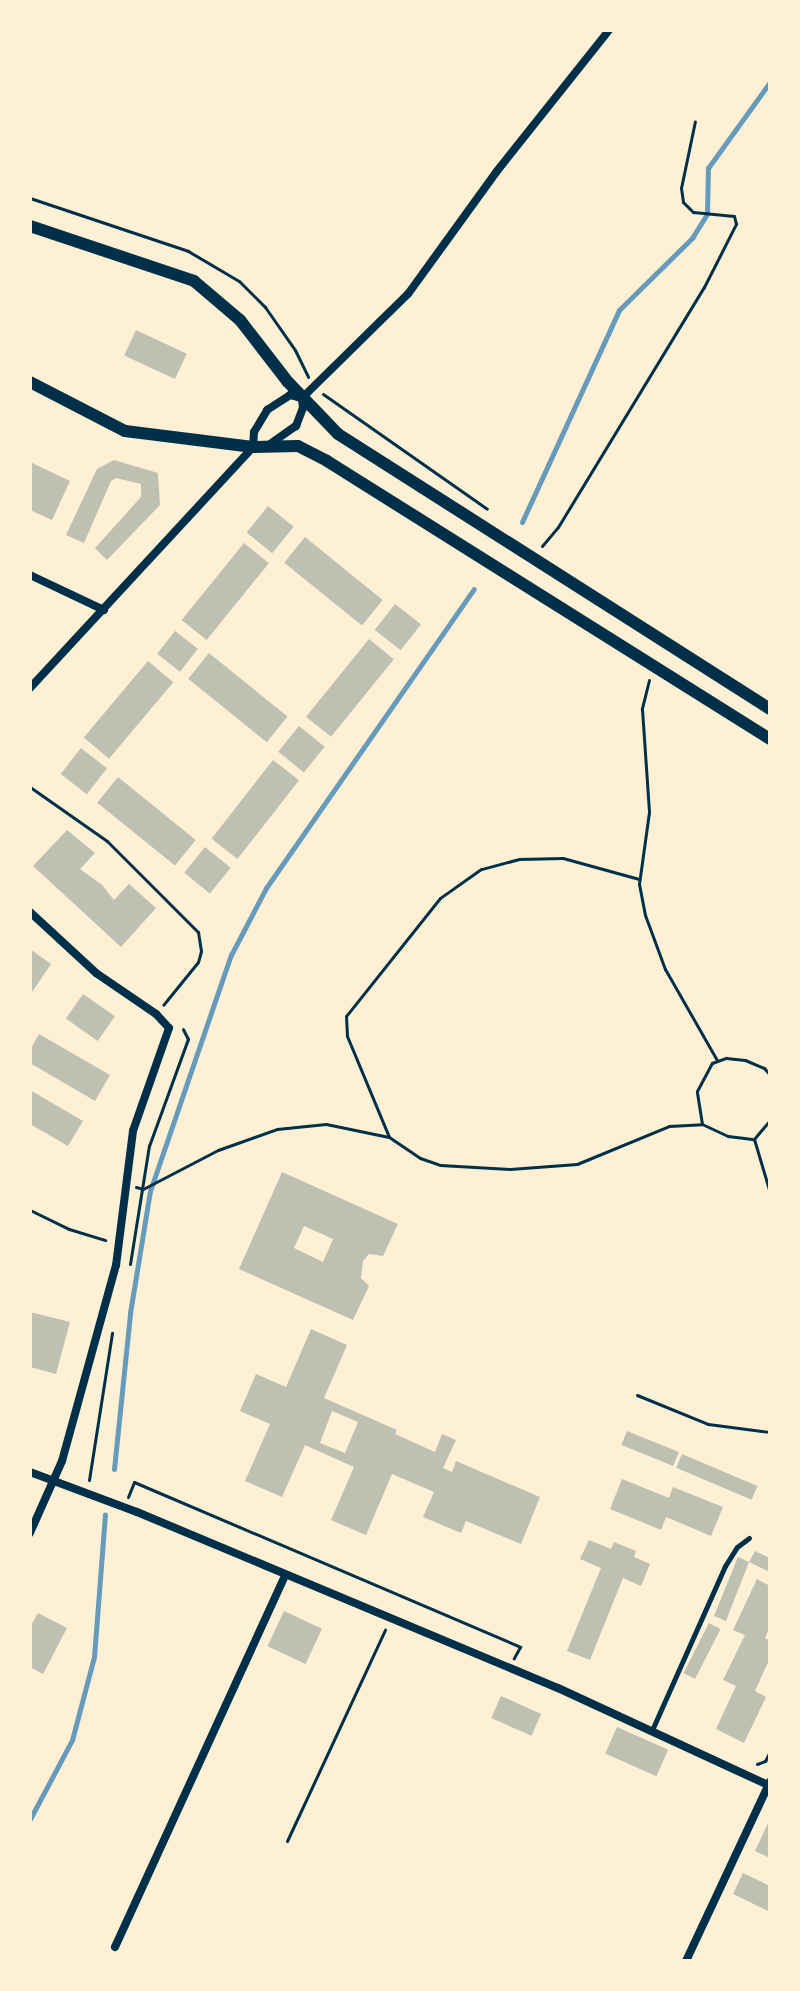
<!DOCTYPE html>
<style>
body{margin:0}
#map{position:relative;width:800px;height:1991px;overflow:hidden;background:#fdf0d5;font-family:"Work Sans",sans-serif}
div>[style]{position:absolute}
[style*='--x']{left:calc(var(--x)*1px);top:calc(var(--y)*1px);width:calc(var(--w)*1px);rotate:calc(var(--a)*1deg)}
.stream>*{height:5px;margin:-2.5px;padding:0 2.5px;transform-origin:2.5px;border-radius:2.5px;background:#669bbc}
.building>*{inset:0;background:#bec0b2;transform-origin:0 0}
.path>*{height:3px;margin:-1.5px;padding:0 1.5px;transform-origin:1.5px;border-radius:1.5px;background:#003049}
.service>*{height:5px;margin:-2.5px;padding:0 2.5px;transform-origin:2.5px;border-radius:2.5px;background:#003049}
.minor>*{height:8px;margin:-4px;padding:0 4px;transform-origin:4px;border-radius:4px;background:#003049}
.tertiary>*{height:12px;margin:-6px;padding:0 6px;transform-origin:6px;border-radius:6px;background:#003049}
span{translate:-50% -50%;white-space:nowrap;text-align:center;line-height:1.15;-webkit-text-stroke:6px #fdf0d5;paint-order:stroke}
.frame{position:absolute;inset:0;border:32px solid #fdf0d5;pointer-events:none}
</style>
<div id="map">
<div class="stream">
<div style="--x:522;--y:522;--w:233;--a:-65.4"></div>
<div style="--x:619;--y:310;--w:103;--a:-44.6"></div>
<div style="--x:692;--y:238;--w:28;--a:-58"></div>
<div style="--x:707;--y:214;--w:46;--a:-88.8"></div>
<div style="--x:708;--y:168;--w:106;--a:-54.2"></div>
<div style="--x:114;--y:1469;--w:157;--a:-84.1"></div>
<div style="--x:130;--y:1313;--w:124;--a:-80.7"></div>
<div style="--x:150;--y:1191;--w:250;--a:-71.1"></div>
<div style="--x:231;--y:955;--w:76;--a:-62.4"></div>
<div style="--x:266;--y:888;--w:364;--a:-55.2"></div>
<div style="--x:30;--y:1819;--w:89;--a:-62"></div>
<div style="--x:72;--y:1740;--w:86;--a:-75.2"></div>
<div style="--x:94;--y:1657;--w:143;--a:-85.6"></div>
</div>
<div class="building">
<div style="left:136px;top:330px;width:56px;height:28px;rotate:25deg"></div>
<div style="clip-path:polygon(114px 460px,158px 473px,160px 505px,107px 560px,95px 548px,141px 497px,141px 484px,116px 478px,111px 481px,84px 543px,66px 535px,97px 469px)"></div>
<div style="clip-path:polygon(30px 462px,70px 481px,52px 520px,30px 510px)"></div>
<div style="left:268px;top:506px;width:33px;height:34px;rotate:39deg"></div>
<div style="left:305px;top:537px;width:100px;height:33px;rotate:39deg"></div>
<div style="left:244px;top:543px;width:32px;height:99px;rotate:39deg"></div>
<div style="left:395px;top:604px;width:33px;height:33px;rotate:38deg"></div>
<div style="left:175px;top:631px;width:29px;height:29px;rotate:38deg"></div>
<div style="left:369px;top:639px;width:32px;height:100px;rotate:39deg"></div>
<div style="left:209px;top:653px;width:101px;height:33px;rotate:39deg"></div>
<div style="left:148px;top:661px;width:33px;height:100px;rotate:40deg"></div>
<div style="left:299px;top:726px;width:33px;height:33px;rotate:39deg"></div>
<div style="left:81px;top:748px;width:33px;height:33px;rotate:38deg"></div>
<div style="left:273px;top:760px;width:33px;height:100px;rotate:38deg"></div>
<div style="left:118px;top:777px;width:100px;height:33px;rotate:39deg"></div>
<div style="clip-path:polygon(67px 830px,95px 853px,80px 869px,102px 885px,114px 900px,129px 884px,156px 908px,121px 947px,33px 866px)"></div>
<div style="left:205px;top:847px;width:33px;height:33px;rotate:39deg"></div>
<div style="clip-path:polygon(30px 949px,51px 964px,30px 995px)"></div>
<div style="left:83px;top:994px;width:39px;height:30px;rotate:35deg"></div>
<div style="clip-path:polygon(39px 1034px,110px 1075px,95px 1101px,30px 1063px,30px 1050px)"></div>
<div style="clip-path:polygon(30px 1090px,83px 1121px,68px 1146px,30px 1124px)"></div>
<div style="clip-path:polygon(evenodd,282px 1172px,398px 1224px,383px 1256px,369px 1254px,363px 1261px,361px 1278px,369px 1286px,353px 1320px,239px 1269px,282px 1172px,304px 1226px,333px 1239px,323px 1262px,294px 1248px,304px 1226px)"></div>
<div style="clip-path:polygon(30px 1312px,70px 1322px,56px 1374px,30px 1367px)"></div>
<div style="clip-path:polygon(evenodd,311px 1329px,347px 1345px,324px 1398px,397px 1430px,395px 1434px,435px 1452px,442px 1434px,456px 1440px,443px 1468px,452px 1472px,456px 1461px,540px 1497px,521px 1544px,466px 1521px,461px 1533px,423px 1517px,434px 1492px,392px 1474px,366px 1535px,331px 1520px,354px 1467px,305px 1445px,282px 1497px,245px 1481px,270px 1424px,240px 1411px,256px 1374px,286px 1387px,311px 1329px,332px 1411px,358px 1422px,345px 1453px,320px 1443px,332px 1411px)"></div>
<div style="left:627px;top:1431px;width:56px;height:15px;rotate:22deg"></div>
<div style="left:682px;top:1454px;width:82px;height:15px;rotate:23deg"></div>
<div style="clip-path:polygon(622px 1479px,669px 1498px,673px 1487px,723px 1507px,711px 1536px,666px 1517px,661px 1530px,610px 1509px)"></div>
<div style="clip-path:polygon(589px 1540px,611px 1549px,614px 1542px,636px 1551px,634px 1557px,650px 1564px,641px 1586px,623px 1578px,590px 1660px,567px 1651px,601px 1568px,580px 1559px)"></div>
<div style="clip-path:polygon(755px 1551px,770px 1558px,770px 1572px,749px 1562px,726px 1621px,714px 1616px,738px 1557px,749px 1562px)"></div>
<div style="clip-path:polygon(757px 1579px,770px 1586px,770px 1627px,765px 1638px,770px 1641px,770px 1658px,755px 1691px,766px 1697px,744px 1743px,716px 1729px,736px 1686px,723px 1680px,745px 1635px,733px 1630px)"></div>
<div style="left:284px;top:1611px;width:42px;height:39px;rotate:25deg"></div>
<div style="clip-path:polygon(38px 1613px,67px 1628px,43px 1674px,30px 1667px,30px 1627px)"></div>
<div style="left:709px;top:1623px;width:13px;height:56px;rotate:27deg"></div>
<div style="left:501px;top:1696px;width:44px;height:24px;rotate:24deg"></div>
<div style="left:617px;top:1727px;width:56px;height:29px;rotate:24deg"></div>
<div style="clip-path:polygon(770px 1819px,770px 1858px,755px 1851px)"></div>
<div style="clip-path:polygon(743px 1873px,770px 1886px,768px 1911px,733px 1894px)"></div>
</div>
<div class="path">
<div style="--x:30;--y:198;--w:167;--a:18.5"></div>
<div style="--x:188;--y:251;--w:59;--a:30.5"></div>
<div style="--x:239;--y:281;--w:37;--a:45"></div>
<div style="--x:265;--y:307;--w:52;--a:55.1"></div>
<div style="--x:295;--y:350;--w:30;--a:64"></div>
<div style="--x:323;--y:394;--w:200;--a:35"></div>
<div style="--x:542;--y:546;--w:25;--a:-50"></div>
<div style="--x:558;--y:527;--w:281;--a:-58.7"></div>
<div style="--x:704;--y:287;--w:71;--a:-63.1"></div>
<div style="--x:736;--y:224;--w:8;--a:-104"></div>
<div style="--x:734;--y:216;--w:41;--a:-174.4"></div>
<div style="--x:693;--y:212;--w:14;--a:-135"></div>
<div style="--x:683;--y:202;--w:14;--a:-98"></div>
<div style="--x:681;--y:188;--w:68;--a:-78.2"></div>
<div style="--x:649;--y:680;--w:30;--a:104"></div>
<div style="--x:642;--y:709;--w:103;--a:86.1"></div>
<div style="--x:649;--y:812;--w:73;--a:97.9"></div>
<div style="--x:639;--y:884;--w:32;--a:79"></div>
<div style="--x:645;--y:915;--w:58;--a:69.7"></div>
<div style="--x:665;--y:969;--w:105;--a:60.3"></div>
<div style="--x:30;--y:787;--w:94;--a:35"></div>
<div style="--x:107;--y:841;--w:129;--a:45"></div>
<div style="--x:198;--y:932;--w:19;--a:81"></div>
<div style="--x:201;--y:951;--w:11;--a:105"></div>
<div style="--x:198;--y:962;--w:55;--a:129.1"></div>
<div style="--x:639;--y:879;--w:79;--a:-164.6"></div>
<div style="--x:563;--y:858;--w:44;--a:178.7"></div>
<div style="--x:519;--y:859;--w:39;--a:165"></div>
<div style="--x:481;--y:869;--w:50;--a:144.7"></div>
<div style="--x:440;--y:898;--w:151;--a:128.5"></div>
<div style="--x:346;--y:1016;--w:20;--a:87"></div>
<div style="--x:347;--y:1036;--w:109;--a:67.4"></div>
<div style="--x:389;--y:1137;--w:37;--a:34"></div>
<div style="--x:420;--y:1158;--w:21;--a:19"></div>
<div style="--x:440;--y:1165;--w:70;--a:3.3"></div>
<div style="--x:510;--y:1169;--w:67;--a:-4.3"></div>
<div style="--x:577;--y:1164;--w:100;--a:-22.4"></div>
<div style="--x:669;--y:1126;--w:33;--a:-3"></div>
<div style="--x:702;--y:1124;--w:29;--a:25"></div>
<div style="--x:728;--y:1136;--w:26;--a:7"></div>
<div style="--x:754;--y:1139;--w:25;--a:-50"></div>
<div style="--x:702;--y:1124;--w:33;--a:-99"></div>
<div style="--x:697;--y:1091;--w:32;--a:-62"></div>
<div style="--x:712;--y:1063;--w:15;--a:-20"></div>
<div style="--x:726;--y:1058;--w:19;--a:6"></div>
<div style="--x:745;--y:1060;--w:21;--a:23"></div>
<div style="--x:764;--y:1068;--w:9;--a:49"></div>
<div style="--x:754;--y:1139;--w:56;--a:73.5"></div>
<div style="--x:136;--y:1187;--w:7;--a:16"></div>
<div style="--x:143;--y:1189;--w:85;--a:-27.5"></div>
<div style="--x:218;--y:1150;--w:63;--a:-19.6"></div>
<div style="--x:277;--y:1129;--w:49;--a:-5.8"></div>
<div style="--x:326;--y:1124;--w:64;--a:11.7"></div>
<div style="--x:30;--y:1210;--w:43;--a:26"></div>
<div style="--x:69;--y:1229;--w:38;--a:17"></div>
<div style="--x:130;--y:1264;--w:120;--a:-80.9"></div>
<div style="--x:149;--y:1146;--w:114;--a:-70"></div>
<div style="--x:188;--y:1039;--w:11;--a:-117"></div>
<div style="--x:637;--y:1395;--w:77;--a:22.2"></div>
<div style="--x:708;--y:1424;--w:63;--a:7.4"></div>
<div style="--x:89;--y:1480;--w:149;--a:-81.1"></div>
<div style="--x:128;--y:1497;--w:16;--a:-68"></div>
<div style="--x:134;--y:1482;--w:420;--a:23.1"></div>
<div style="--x:520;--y:1647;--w:13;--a:119"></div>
<div style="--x:757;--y:1764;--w:9;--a:-21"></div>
<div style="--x:765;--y:1761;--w:11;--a:-63"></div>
<div style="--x:287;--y:1841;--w:233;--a:-65.1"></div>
</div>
<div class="service">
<div style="--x:652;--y:1730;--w:180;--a:-66"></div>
<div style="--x:725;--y:1566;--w:22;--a:-58"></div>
<div style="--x:737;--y:1547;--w:15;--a:-37"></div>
</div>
<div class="minor">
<div style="--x:302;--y:398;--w:148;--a:-44.5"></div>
<div style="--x:408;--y:294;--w:152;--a:-54.1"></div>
<div style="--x:497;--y:171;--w:180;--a:-51.5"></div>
<div style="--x:270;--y:444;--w:32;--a:-35"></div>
<div style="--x:296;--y:426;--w:19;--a:-69"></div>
<div style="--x:303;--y:408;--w:10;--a:-96"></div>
<div style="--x:30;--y:575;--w:82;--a:25.3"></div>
<div style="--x:30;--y:688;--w:328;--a:-47.2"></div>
<div style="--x:253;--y:447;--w:15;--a:-86"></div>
<div style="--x:254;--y:432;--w:26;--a:-59"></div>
<div style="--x:267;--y:410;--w:27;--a:-33"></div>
<div style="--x:290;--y:395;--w:11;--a:15"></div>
<div style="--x:30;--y:912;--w:90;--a:42.7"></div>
<div style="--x:96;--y:973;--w:73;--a:34.3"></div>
<div style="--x:156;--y:1014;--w:19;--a:47"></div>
<div style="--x:169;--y:1028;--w:109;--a:109.3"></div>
<div style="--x:133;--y:1131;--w:135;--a:97.2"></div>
<div style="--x:116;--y:1265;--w:203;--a:105.4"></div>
<div style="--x:62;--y:1461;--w:79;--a:114"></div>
<div style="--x:30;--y:1472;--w:114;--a:20.5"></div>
<div style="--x:137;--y:1512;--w:456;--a:22.7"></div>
<div style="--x:558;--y:1688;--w:231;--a:24.8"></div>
<div style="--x:115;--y:1947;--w:409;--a:-65.4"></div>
<div style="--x:686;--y:1961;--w:198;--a:-64.9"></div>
</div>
<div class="tertiary">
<div style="--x:30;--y:226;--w:173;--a:18.5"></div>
<div style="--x:194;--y:281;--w:60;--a:40.3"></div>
<div style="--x:240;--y:320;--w:78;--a:52.3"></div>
<div style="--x:288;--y:382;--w:72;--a:46.1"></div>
<div style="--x:338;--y:434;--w:512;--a:32.48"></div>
<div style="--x:30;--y:382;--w:107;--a:27.3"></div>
<div style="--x:125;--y:431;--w:129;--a:7.1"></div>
<div style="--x:253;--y:447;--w:45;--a:-1.3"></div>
<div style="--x:298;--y:446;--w:33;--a:27"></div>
<div style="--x:327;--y:461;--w:523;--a:32.11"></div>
</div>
<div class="frame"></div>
</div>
